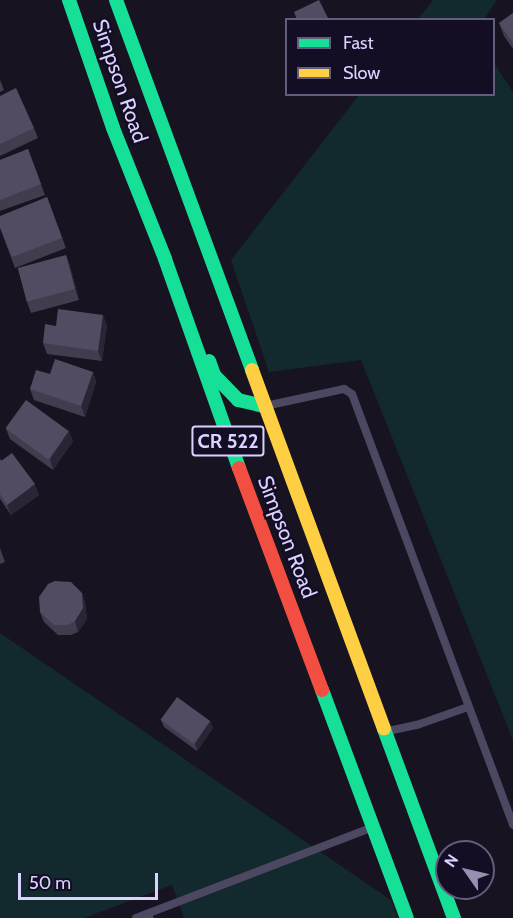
<!DOCTYPE html>
<style>
body{margin:0}
#map{position:relative;width:513px;height:918px;overflow:hidden;background:#171320;font-family:Cabin,sans-serif}
div>[style]{position:absolute}
[style*='--x']{left:calc(var(--x)*1px);top:calc(var(--y)*1px);width:calc(var(--w)*1px);rotate:calc(var(--a)*1deg)}
.green>*{inset:0;background:#12292d}
.lane>*{height:8px;margin:-4px;padding:0 4px;transform-origin:4px;border-radius:4px;background:#4c4861}
.fast>*{height:14px;margin:-7px;padding:0 7px;transform-origin:7px;border-radius:7px;background:#16e098}
.slow>*{height:14px;margin:-7px;padding:0 7px;transform-origin:7px;border-radius:7px;background:#ffcf43}
.jam>*{height:14px;margin:-7px;padding:0 7px;transform-origin:7px;border-radius:7px;background:#f24e42}
.wall>*{inset:0;background:#423c4f}
.shaded-wall>*{inset:0;background:#2a2534}
.building>*{inset:0;background:#524c62;transform-origin:0 0}
span{translate:-50% -50%;white-space:nowrap;text-align:center;line-height:1.15;-webkit-text-stroke:5px #140e25;paint-order:stroke}
.shield-label span{padding:2px 4px;background:#140e25;border:2px solid;border-radius:4px;-webkit-text-stroke-width:0}
.shield-label{font-size:20px;color:#dcd2ff;font-weight:700}
.street-label{font-size:21px;color:#dcd2ff}
.legend{position:absolute;left:285px;top:18px;width:210px;height:78px;box-sizing:border-box;background:#140e25;border:2px solid #645c7c;margin:0;padding:8px 10px;list-style:none;font-size:18px;color:#dcd2ff}
.legend li{display:flex;align-items:center;gap:12px;height:30px}
.legend b{width:30px;border:2px solid #645c7c}
.north{position:absolute;left:435px;top:840px;width:60px;height:60px;box-sizing:border-box;background:#140e25;border:2px solid #645c7c;border-radius:50%;rotate:304deg;font-size:16px;font-weight:700;line-height:24px;text-align:center;color:#dcd2ff}
.north::after{content:'';display:block;margin:auto;width:21px;height:27px;background:#978fb1;clip-path:polygon(50% 0,100% 100%,50% 72%,0 100%)}
.scale{position:absolute;left:18px;top:873px;width:140px;height:27px;box-sizing:border-box;border:3px solid #dcd2ff;border-top:0;padding-left:8px;font-size:18px;line-height:21px;white-space:nowrap;color:#dcd2ff;-webkit-text-stroke:4px #140e25;paint-order:stroke}
</style>
<div id="map">
<div class="green">
<div style="clip-path:polygon(433px 0,497px 0,484px 19px,418px 19px)"></div>
<div style="clip-path:polygon(494px 63px,513px 92px,513px 740px,361px 360px,269px 372px,231px 260px,359px 95px,494px 94px)"></div>
<div style="clip-path:polygon(0 633px,391px 900px,398px 918px,184px 918px,172px 885px,84px 918px,0 918px)"></div>
</div>
<div class="lane">
<div style="--x:270;--y:405;--w:76;--a:-12.2"></div>
<div style="--x:344;--y:389;--w:9;--a:32"></div>
<div style="--x:352;--y:394;--w:460;--a:69.5"></div>
<div style="--x:388;--y:731;--w:30;--a:-12"></div>
<div style="--x:417;--y:725;--w:54;--a:-19.4"></div>
<div style="--x:136;--y:918;--w:252;--a:-21"></div>
</div>
<div class="fast">
<div style="--x:69;--y:0;--w:135;--a:71"></div>
<div style="--x:113;--y:128;--w:141;--a:68.3"></div>
<div style="--x:165;--y:259;--w:222;--a:70.5"></div>
<div style="--x:116;--y:0;--w:394;--a:69.8"></div>
<div style="--x:209;--y:361;--w:15;--a:70"></div>
<div style="--x:214;--y:375;--w:35;--a:46"></div>
<div style="--x:238;--y:400;--w:27;--a:13"></div>
<div style="--x:322;--y:690;--w:243;--a:69.6"></div>
<div style="--x:384;--y:729;--w:202;--a:69.7"></div>
</div>
<div class="slow">
<div style="--x:252;--y:370;--w:382;--a:69.8"></div>
</div>
<div class="jam">
<div style="--x:239;--y:468;--w:237;--a:69.5"></div>
</div>
<div class="wall">
<div style="clip-path:polygon(513px 13px,513px 49px,504px 36px,499px 23px)"></div>
<div style="clip-path:polygon(0 80px,4px 90px,0 92px)"></div>
<div style="clip-path:polygon(0 96px,34px 128px,38px 138px,0 156px)"></div>
<div style="clip-path:polygon(28px 149px,45px 195px,0 211px,0 160px)"></div>
<div style="clip-path:polygon(47px 197px,66px 248px,15px 268px,0 228px)"></div>
<div style="clip-path:polygon(66px 255px,70px 266px,79px 300px,31px 313px,27px 302px)"></div>
<div style="clip-path:polygon(107px 325px,102px 361px,47px 354px,43px 343px,56px 326px)"></div>
<div style="clip-path:polygon(93px 372px,96px 382px,85px 417px,34px 400px,30px 389px,50px 374px)"></div>
<div style="clip-path:polygon(6px 429px,73px 441px,53px 470px,10px 439px)"></div>
<div style="clip-path:polygon(0 459px,39px 495px,11px 515px,0 499px)"></div>
<div style="clip-path:polygon(0 548px,5px 562px,0 564px)"></div>
<div style="clip-path:polygon(82px 593px,85px 603px,87px 619px,78px 632px,71px 635px,58px 635px,44px 622px,40px 612px)"></div>
<div style="clip-path:polygon(161px 720px,210px 721px,213px 728px,197px 751px,164px 727px)"></div>
</div>
<div class="shaded-wall">
<div style="clip-path:polygon(66px 255px,70px 266px,79px 300px,75px 289px)"></div>
<div style="clip-path:polygon(103px 315px,107px 325px,102px 361px,98px 351px)"></div>
<div style="clip-path:polygon(93px 372px,96px 382px,85px 417px,81px 406px)"></div>
<div style="clip-path:polygon(69px 431px,73px 441px,53px 470px,50px 459px)"></div>
<div style="clip-path:polygon(35px 484px,39px 495px,11px 515px,7px 505px)"></div>
<div style="clip-path:polygon(82px 593px,85px 603px,87px 619px,78px 632px,75px 621px)"></div>
<div style="clip-path:polygon(210px 721px,213px 728px,197px 751px,195px 744px)"></div>
</div>
<div class="building">
<div style="clip-path:polygon(319px 0,329px 20px,297px 20px,294px 12px)"></div>
<div style="clip-path:polygon(513px 13px,513px 43px,499px 23px)"></div>
<div style="clip-path:polygon(16px 88px,34px 128px,0 144px,0 96px)"></div>
<div style="clip-path:polygon(28px 149px,41px 184px,0 200px,0 160px)"></div>
<div style="clip-path:polygon(47px 197px,62px 238px,12px 257px,0 227px,0 216px)"></div>
<div style="left:66px;top:255px;width:35px;height:50px;rotate:75deg"></div>
<div style="clip-path:polygon(58px 309px,103px 315px,98px 351px,43px 343px,45px 324px,56px 326px)"></div>
<div style="clip-path:polygon(55px 359px,93px 372px,81px 406px,30px 389px,36px 370px,50px 374px)"></div>
<div style="left:26px;top:400px;width:53px;height:35px;rotate:36deg"></div>
<div style="clip-path:polygon(12px 453px,35px 484px,7px 505px,0 494px,0 459px,1px 461px)"></div>
<div style="clip-path:polygon(55px 581px,71px 582px,82px 593px,83px 608px,75px 621px,68px 625px,54px 625px,40px 612px,39px 597px,48px 584px)"></div>
<div style="left:177px;top:697px;width:41px;height:28px;rotate:36deg"></div>
<div style="clip-path:polygon(152px 915px,154px 918px,143px 918px)"></div>
</div>
<div class="shield-label">
<span style="left:228px;top:441px">CR 522</span>
</div>
<div class="street-label">
<span style="left:120px;top:81px;rotate:71deg">Simpson Road</span>
<span style="left:287px;top:537px;rotate:69deg">Simpson Road</span>
</div>
<ul class="legend">
<li><b style="height:8px;background:#16e098"></b>Fast</li>
<li><b style="height:8px;background:#ffcf43"></b>Slow</li>
</ul>
<div class="north">N</div>
<div class="scale">50 m</div>
</div>
